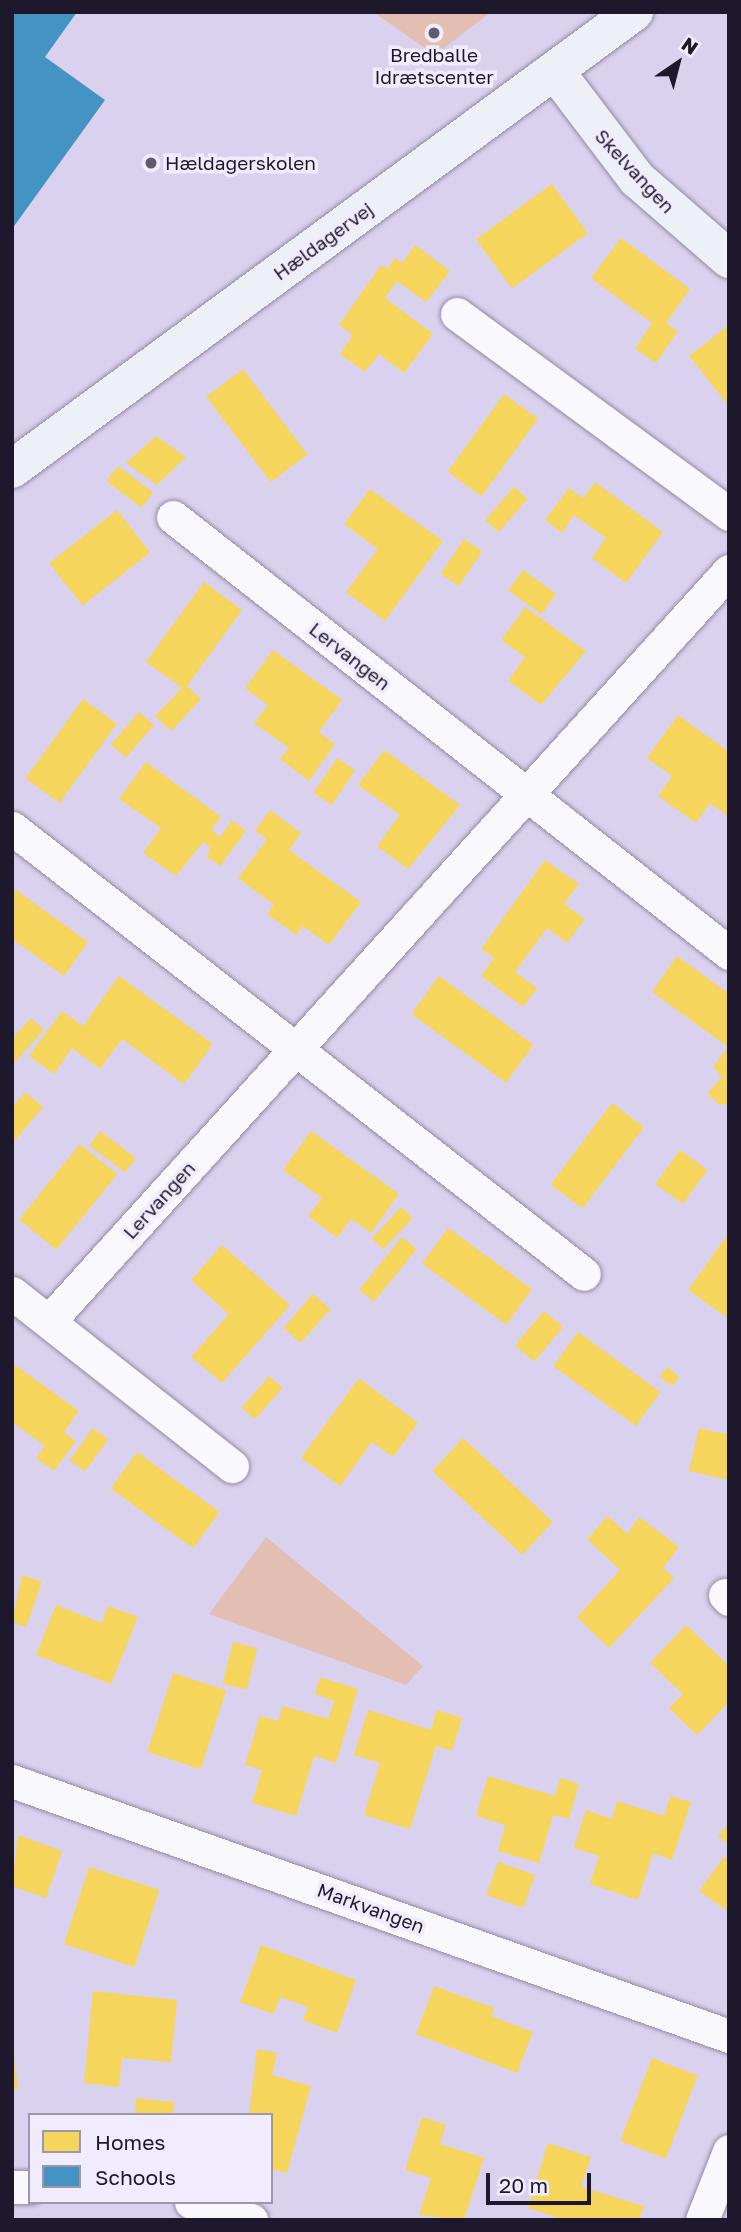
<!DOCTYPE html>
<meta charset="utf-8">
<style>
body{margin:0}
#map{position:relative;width:741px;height:2232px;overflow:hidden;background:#dad1ef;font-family:"Golos Text",sans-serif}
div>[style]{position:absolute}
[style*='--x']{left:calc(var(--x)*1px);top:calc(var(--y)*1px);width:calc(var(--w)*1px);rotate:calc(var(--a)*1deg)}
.green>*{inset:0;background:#e3beb2}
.homes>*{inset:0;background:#f6d55c;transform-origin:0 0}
.schools>*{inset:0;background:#4393c3}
.roads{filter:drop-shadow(0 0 2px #928ba1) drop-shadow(0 0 2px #928ba1)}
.street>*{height:33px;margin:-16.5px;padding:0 16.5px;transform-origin:16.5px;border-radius:16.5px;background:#f9f8fd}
.secondary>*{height:38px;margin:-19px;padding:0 19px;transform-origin:19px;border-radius:19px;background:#eef0f7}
.dots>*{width:19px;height:19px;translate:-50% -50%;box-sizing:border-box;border:4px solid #f1ecfd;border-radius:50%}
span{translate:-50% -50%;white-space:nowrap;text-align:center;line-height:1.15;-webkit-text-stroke:7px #f1ecfd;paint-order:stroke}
.poi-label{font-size:19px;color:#1e182c}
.left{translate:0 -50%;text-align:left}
.street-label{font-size:19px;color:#1e182c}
.frame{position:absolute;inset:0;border:14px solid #1e182c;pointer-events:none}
.legend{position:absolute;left:28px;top:2113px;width:245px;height:91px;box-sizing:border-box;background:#f1ecfd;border:2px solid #9d97a9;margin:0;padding:9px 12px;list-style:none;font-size:21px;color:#1e182c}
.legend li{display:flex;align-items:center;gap:14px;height:35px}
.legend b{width:35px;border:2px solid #9d97a9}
.north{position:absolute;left:643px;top:28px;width:70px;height:70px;-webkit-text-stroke:5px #f1ecfd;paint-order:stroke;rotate:35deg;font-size:19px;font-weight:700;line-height:28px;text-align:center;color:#1e182c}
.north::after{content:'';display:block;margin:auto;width:24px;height:32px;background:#1e182c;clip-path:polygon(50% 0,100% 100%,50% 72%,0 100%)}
.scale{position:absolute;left:486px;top:2173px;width:105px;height:32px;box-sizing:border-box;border:4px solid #1e182c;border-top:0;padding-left:9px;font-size:21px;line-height:24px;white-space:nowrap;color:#1e182c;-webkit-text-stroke:5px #f1ecfd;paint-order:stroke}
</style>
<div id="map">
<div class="green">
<div style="clip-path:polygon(373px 12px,491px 12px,435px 55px)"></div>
<div style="clip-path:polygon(266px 1537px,423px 1666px,406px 1685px,209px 1614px)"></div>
</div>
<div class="homes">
<div style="left:552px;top:184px;width:61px;height:94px;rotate:54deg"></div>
<div style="clip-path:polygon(621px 238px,690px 289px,666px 323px,678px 331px,656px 363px,635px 349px,652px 323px,591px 278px)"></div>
<div style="clip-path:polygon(415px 245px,450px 271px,426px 302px,397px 281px,385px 298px,433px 334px,404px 373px,379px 354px,365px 372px,340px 354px,353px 335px,339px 325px,381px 265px,387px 269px,395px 258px,402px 263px)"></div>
<div style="clip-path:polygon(729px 325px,729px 406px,689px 356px)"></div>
<div style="left:243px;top:369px;width:107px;height:46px;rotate:53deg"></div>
<div style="left:504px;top:394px;width:42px;height:96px;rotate:36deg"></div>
<div style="clip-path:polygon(156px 436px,186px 457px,157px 485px,126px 463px)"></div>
<div style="left:118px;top:466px;width:44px;height:19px;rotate:37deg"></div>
<div style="clip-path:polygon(595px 482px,663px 532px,626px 583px,592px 558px,606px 538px,574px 515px,562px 533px,545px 520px,569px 488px,583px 498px)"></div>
<div style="left:514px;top:487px;width:18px;height:44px;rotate:41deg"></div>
<div style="clip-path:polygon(370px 489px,443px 541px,385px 621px,346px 592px,378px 549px,344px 524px)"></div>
<div style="left:117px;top:510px;width:54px;height:86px;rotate:52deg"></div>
<div style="left:464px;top:539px;width:22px;height:42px;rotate:34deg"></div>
<div style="left:523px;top:570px;width:41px;height:25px;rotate:36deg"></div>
<div style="clip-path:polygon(204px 582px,242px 610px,187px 686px,201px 699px,171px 731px,155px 716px,182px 688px,146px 662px)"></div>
<div style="clip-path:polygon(525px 607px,586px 651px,541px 705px,508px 681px,525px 657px,501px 640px)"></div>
<div style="clip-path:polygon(273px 650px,342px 700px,319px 732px,335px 744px,309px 781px,280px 759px,289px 748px,254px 723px,268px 705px,245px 688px)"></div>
<div style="left:83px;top:699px;width:42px;height:98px;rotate:36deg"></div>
<div style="left:139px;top:712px;width:20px;height:43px;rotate:41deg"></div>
<div style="clip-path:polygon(678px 715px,729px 752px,729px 817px,710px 803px,696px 823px,658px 796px,672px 776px,647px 758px)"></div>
<div style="clip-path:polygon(384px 750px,460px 805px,408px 869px,377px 846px,400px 815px,358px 785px)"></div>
<div style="left:337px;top:758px;width:22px;height:42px;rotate:34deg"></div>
<div style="clip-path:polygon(146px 762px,221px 817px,211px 830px,220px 837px,232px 820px,246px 831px,220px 866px,206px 856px,211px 848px,203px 842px,176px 876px,143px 853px,161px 828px,119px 799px)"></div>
<div style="clip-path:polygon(270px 810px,301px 833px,289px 850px,361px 902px,329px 945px,303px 926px,296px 935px,267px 914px,274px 905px,238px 878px,267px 839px,255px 831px)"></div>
<div style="clip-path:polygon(545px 860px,579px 884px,564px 904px,585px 919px,567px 943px,547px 928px,515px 972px,537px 988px,523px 1007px,481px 976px,494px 958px,481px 949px)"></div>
<div style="clip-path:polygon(12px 887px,88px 942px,64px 976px,12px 939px)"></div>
<div style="clip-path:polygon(677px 956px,729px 994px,729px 1103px,720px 1105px,707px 1094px,722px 1077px,713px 1067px,728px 1047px,652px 992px)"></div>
<div style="clip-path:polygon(119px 976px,213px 1044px,184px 1084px,122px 1039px,100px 1069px,72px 1048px,54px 1074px,29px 1056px,62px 1011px,83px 1026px)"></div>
<div style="left:439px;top:976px;width:117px;height:47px;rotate:36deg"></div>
<div style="clip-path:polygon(31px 1018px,44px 1030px,14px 1063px,12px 1039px)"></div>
<div style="clip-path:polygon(25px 1092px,43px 1107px,12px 1144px,12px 1108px)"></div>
<div style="left:612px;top:1103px;width:40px;height:102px;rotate:37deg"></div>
<div style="left:100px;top:1131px;width:45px;height:18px;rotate:37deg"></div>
<div style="clip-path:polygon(311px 1131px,399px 1194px,371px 1233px,351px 1219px,337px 1238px,308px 1216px,322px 1198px,283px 1170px)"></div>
<div style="left:80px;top:1144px;width:48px;height:97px;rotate:39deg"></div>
<div style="left:680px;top:1150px;width:34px;height:42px;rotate:36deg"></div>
<div style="left:401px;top:1207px;width:16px;height:43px;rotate:43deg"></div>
<div style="left:448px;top:1228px;width:104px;height:44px;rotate:36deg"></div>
<div style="clip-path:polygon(729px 1233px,729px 1319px,688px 1290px)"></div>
<div style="left:402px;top:1237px;width:19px;height:68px;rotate:39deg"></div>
<div style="clip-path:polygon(222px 1245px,290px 1305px,222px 1383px,191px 1357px,229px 1314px,191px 1280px)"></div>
<div style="left:313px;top:1294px;width:23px;height:45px;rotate:41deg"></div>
<div style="left:544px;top:1311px;width:25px;height:45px;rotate:40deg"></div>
<div style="left:578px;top:1332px;width:102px;height:42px;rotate:36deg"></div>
<div style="clip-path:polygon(12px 1363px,79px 1411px,64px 1432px,76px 1441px,54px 1471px,36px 1458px,45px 1446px,12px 1422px)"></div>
<div style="left:667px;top:1367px;width:16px;height:12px;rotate:38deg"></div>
<div style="left:269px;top:1376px;width:18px;height:42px;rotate:41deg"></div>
<div style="clip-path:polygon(359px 1378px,418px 1423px,393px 1457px,372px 1442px,340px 1486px,301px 1458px)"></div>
<div style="left:93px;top:1428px;width:19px;height:40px;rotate:36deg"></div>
<div style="clip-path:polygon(699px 1428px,729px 1435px,728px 1480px,689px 1471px)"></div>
<div style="left:463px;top:1438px;width:123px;height:45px;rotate:43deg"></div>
<div style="left:137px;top:1452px;width:102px;height:45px;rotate:36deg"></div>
<div style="clip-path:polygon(608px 1516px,627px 1534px,639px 1517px,679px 1547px,663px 1568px,674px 1578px,609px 1648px,577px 1617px,620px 1570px,587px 1539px)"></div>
<div style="clip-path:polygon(22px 1575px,42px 1582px,26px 1627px,12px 1622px)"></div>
<div style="clip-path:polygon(56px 1605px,102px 1623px,108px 1606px,138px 1617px,111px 1684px,36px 1655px)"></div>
<div style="clip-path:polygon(686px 1625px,729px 1666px,729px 1702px,697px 1735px,669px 1708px,683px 1694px,650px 1663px)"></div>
<div style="left:233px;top:1642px;width:25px;height:43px;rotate:14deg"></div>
<div style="left:173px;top:1673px;width:56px;height:83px;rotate:18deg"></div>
<div style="clip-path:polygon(320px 1677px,358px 1689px,336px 1763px,314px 1756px,296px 1816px,252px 1803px,262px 1770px,245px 1765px,260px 1716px,278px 1721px,283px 1706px,328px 1719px,334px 1701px,315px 1694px)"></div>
<div style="clip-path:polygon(368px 1710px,431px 1730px,437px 1710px,462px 1718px,452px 1751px,436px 1746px,410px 1829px,364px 1815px,380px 1763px,354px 1755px)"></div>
<div style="clip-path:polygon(488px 1776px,555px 1796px,560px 1778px,579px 1784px,569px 1819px,553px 1815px,539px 1863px,498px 1851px,505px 1825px,476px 1816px)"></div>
<div style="clip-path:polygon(670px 1796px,691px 1802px,672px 1860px,653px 1853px,638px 1900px,590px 1884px,599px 1856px,574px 1848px,586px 1810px,612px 1819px,617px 1801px,664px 1816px)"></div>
<div style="clip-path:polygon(729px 1823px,729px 1845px,718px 1836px)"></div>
<div style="clip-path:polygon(18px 1835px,62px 1851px,46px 1898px,12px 1886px)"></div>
<div style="clip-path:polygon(724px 1857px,729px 1860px,729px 1912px,699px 1891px)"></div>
<div style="left:498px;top:1862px;width:39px;height:35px;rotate:19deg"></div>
<div style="left:89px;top:1867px;width:74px;height:81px;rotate:18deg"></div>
<div style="clip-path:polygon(261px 1945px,356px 1980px,337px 2033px,303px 2020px,308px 2007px,280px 1997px,274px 2014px,240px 2002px)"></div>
<div style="clip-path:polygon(434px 1986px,494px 2008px,491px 2016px,533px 2032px,517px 2073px,416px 2034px)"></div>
<div style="clip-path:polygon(93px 1991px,177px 2000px,171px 2062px,122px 2058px,119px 2087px,84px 2083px)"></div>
<div style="clip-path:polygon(12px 2039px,18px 2089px,12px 2089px)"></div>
<div style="clip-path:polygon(257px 2049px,277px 2053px,272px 2075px,311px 2086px,287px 2173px,271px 2169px,271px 2115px,249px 2115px)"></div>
<div style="left:652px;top:2058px;width:49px;height:89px;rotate:21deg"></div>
<div style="clip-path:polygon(136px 2098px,174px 2102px,173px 2115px,135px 2115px)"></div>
<div style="clip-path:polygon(422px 2117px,446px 2125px,440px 2144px,484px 2158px,464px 2220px,419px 2215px,431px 2178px,405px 2170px)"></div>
<div style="clip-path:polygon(548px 2143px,591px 2157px,581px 2187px,644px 2206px,639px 2220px,564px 2220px,528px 2208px)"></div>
</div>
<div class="schools">
<div style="clip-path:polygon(12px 12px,77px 12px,45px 57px,105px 100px,12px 229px)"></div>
</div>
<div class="roads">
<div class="street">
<div style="--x:457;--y:314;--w:338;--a:36.3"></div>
<div style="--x:173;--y:517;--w:707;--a:38.1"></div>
<div style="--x:12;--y:828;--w:725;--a:37.94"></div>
<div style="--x:12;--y:1293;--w:280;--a:38.2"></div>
<div style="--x:50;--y:1320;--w:1011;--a:-47.81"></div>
<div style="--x:725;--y:1595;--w:6;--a:45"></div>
<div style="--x:12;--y:1781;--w:761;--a:19.58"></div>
<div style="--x:12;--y:2187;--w:18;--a:0"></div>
<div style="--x:191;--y:2202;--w:63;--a:16.7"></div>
<div style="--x:702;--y:2220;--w:74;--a:-68.6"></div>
</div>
<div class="secondary">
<div style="--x:555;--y:71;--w:136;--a:52.8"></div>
<div style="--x:637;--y:179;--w:122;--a:41"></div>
<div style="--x:12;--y:469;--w:772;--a:-36.31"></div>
</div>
</div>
<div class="dots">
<div style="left:434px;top:33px;background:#605970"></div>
<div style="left:151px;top:163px;background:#605970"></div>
</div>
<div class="poi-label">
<span style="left:434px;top:66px">Bredballe<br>Idrætscenter</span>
<span class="left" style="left:165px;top:163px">Hældagerskolen</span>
</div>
<div class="street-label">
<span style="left:635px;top:171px;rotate:47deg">Skelvangen</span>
<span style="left:323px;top:241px;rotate:-36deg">Hældagervej</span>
<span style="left:350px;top:656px;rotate:38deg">Lervangen</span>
<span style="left:159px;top:1200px;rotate:-48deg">Lervangen</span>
<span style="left:371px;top:1908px;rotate:20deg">Markvangen</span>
</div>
<div class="frame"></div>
<ul class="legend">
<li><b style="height:19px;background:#f6d55c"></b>Homes</li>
<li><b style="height:19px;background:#4393c3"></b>Schools</li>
</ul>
<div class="north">N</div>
<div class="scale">20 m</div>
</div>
